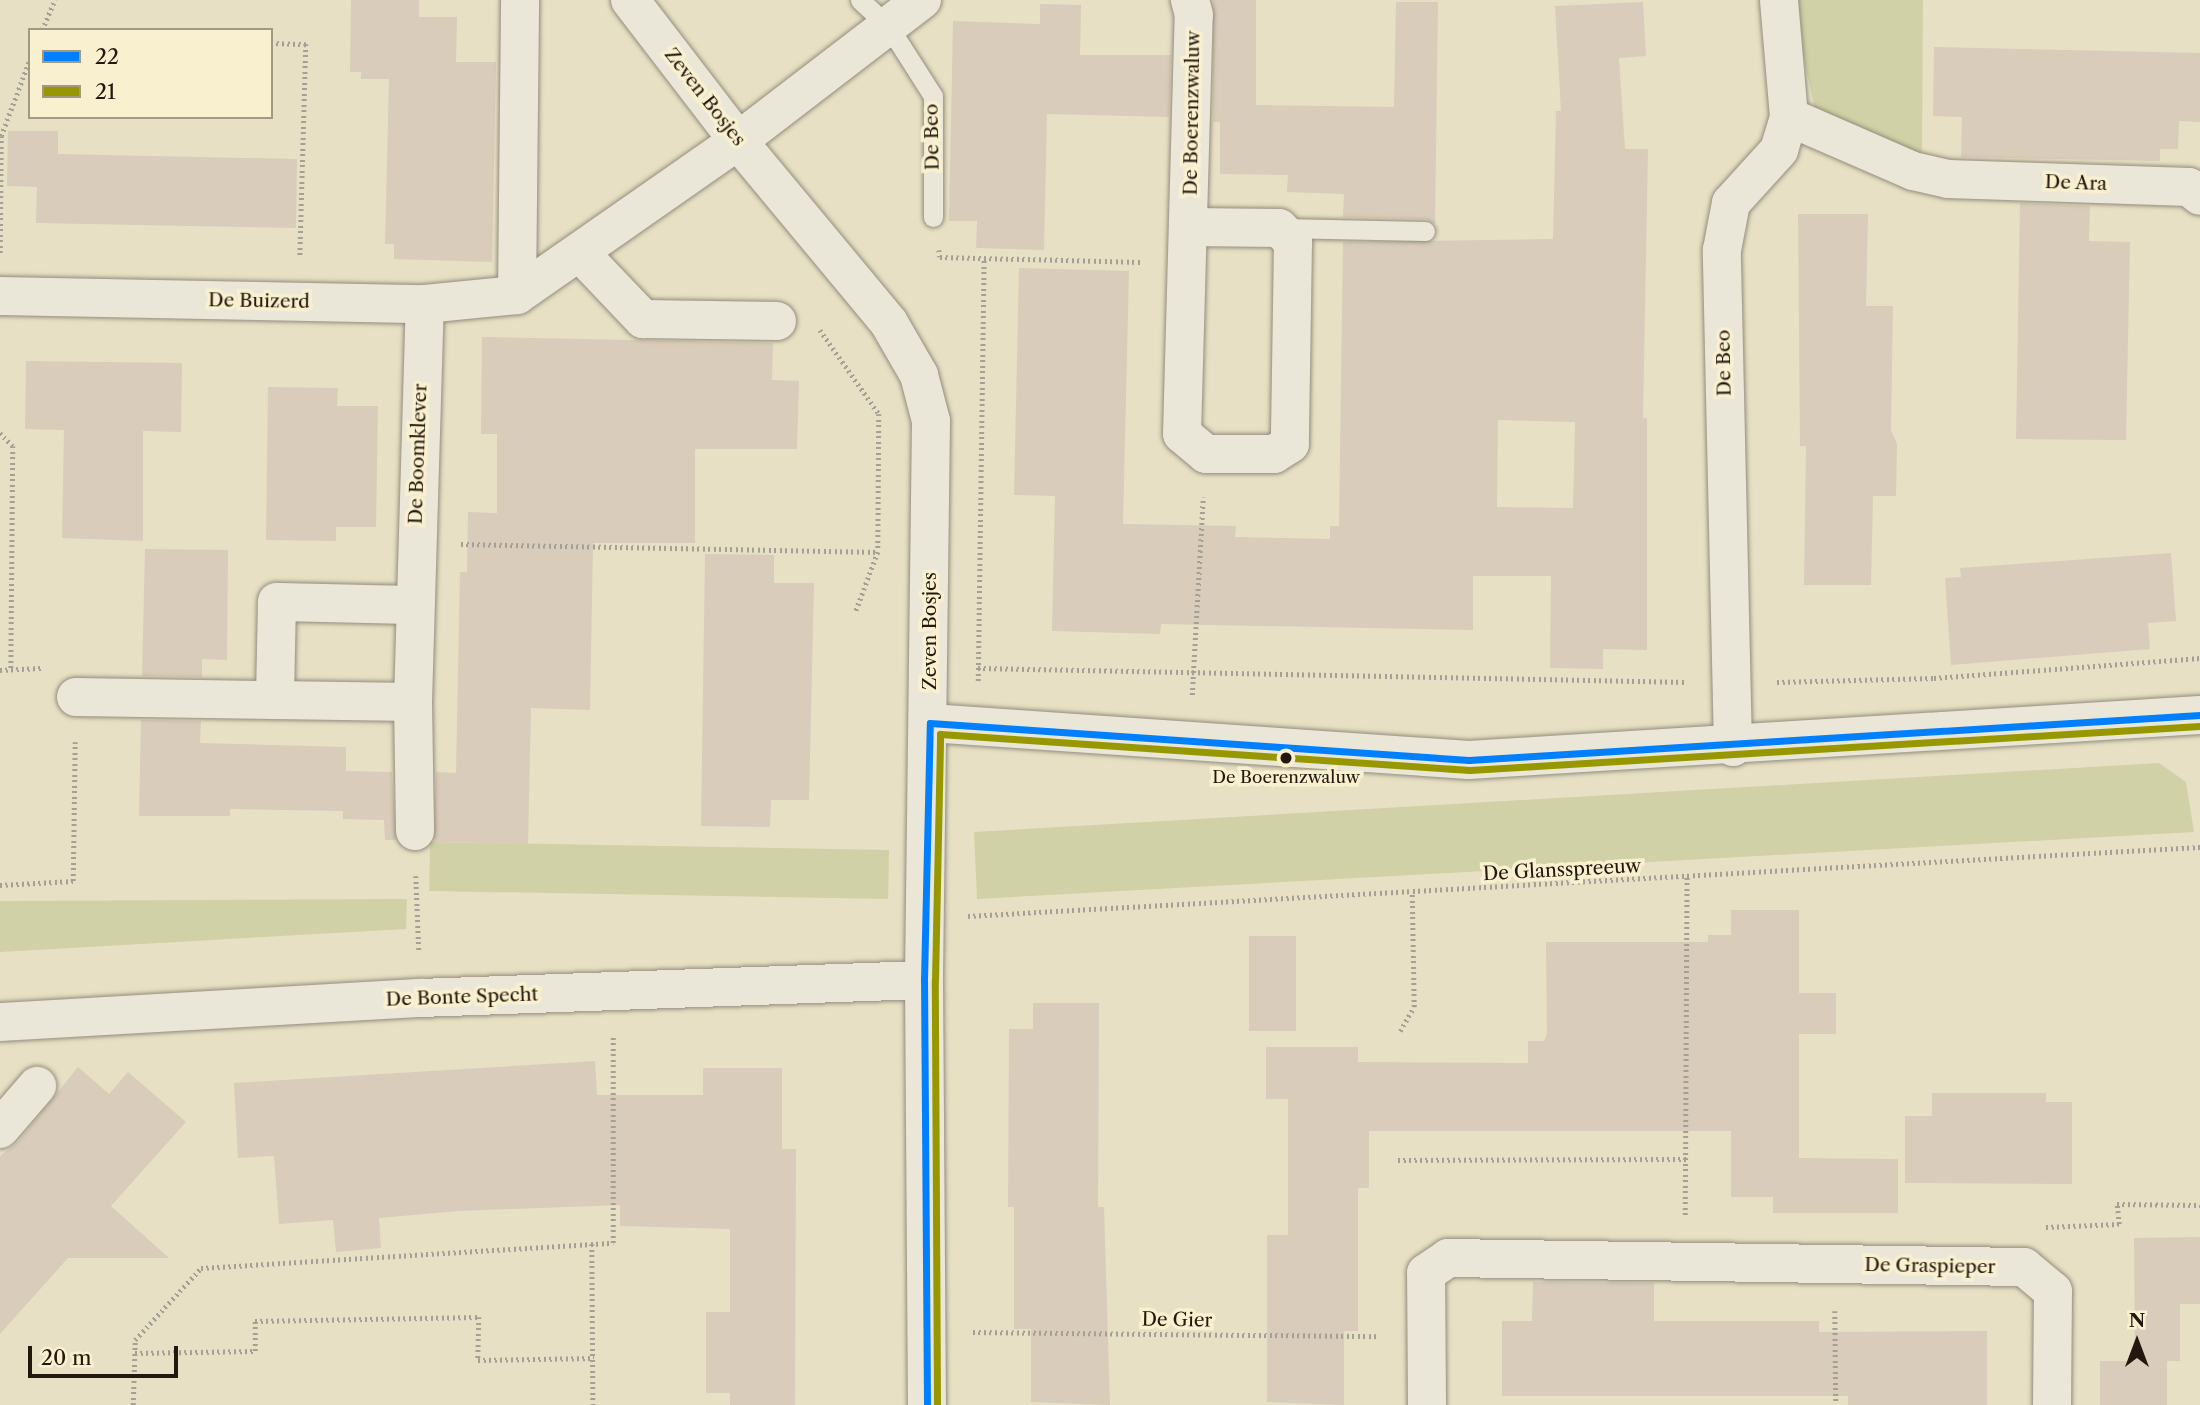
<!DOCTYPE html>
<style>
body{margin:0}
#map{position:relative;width:2200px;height:1405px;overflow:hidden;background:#e7e0c4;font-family:"Libre Caslon Text",serif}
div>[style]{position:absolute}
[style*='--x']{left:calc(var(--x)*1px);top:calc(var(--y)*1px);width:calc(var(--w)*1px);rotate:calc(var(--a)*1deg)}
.green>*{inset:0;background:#d0d1a6;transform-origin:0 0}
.building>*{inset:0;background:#d9ccba;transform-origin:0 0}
.path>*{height:4.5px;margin-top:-2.25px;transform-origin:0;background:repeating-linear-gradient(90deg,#a4a095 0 2px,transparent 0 5.5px)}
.roads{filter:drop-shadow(0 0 2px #938d7c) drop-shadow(0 0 2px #938d7c)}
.lane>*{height:19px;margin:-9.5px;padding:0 9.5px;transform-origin:9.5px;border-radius:9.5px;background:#eae7d9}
.street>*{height:38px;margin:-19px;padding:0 19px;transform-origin:19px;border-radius:19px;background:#eae7d9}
.secondary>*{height:38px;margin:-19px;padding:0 19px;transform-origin:19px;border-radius:19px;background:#eae7d9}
.bus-1>*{height:7px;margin:-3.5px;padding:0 3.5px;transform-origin:3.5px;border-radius:3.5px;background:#0080ff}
.bus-2>*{height:7px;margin:-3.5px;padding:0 3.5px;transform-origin:3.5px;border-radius:3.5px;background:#979700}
.dots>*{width:19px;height:19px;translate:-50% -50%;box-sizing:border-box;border:4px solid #f9f0cf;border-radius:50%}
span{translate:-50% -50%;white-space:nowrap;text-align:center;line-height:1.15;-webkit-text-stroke:7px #f9f0cf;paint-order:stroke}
.bus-label{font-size:17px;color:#23170f}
.street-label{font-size:19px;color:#23170f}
.legend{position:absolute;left:28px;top:28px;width:245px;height:91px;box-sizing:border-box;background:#f9f0cf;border:2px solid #a39982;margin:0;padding:9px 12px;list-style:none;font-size:21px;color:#23170f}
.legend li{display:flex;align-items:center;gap:14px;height:35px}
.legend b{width:35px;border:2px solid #a39982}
.north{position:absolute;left:2102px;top:1307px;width:70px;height:70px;-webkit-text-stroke:5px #f9f0cf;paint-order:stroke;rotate:0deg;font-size:19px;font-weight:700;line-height:28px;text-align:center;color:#23170f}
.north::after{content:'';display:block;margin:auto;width:24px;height:32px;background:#23170f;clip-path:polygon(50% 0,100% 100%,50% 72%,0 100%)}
.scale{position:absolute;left:28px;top:1346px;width:150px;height:32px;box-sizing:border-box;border:4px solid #23170f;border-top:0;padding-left:9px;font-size:21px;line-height:24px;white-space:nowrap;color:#23170f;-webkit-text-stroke:5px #f9f0cf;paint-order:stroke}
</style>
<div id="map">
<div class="green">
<div style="clip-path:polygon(1797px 0,1923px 0,1922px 158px,1815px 110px,1802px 50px)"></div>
<div style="clip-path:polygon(2159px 763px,2186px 782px,2194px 832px,977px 899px,974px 832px)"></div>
<div style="left:889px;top:850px;width:49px;height:459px;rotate:91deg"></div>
<div style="clip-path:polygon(407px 899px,406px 929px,0 952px,0 901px)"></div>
</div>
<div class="building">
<div style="clip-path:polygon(351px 0,419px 0,419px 17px,457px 17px,456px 62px,496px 62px,492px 262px,394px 259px,394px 244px,385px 244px,389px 79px,361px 79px,361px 72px,350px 72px)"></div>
<div style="clip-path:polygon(1213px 0,1256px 0,1256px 105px,1394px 107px,1396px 2px,1438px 2px,1435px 224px,1425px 219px,1343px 217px,1344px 194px,1287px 192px,1288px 175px,1220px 174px,1220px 122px,1213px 122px)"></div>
<div style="clip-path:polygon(evenodd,1643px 2px,1646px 56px,1619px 58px,1625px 149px,1648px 149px,1643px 418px,1647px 418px,1647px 650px,1603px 649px,1603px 669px,1550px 668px,1551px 576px,1473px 576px,1473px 630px,1161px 624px,1160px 634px,1052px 631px,1055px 496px,1014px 495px,1019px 268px,1129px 271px,1123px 524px,1236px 526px,1235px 537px,1330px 539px,1330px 526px,1339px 526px,1343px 242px,1553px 239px,1556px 111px,1561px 111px,1555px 6px,1643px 2px,1498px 420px,1575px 422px,1573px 508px,1497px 507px,1498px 420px)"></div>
<div style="clip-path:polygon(1040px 4px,1081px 5px,1080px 55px,1171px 55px,1169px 117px,1047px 114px,1044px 250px,976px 248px,977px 221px,949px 221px,953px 21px,1040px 24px)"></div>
<div style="clip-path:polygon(1934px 47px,2200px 53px,2200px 122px,2179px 121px,2178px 149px,2160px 149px,2160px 161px,1961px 157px,1962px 117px,1933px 116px)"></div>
<div style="clip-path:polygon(8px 131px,58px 131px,58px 154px,297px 159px,296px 228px,36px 223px,37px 187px,7px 186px)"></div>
<div style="clip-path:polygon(2020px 203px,2090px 206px,2089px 241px,2130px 242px,2126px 440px,2016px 439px)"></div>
<div style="clip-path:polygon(1798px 214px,1868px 214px,1866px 306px,1893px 306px,1891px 430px,1897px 444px,1896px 496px,1873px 496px,1871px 585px,1804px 585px,1806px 446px,1800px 446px)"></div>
<div style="clip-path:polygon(482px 337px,773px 343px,772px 380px,799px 381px,797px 449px,695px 449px,695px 543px,593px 543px,590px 710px,531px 708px,528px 844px,434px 842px,436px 772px,456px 773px,460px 572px,467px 572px,468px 512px,497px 513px,497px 434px,481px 434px)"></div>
<div style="clip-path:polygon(26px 361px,182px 363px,181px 432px,143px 431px,143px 541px,62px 538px,64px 430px,25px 429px)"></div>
<div style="clip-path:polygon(268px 387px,338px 388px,337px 406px,378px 406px,376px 527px,336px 527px,336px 541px,266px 540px)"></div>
<div style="clip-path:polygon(145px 549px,228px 550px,227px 660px,202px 659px,202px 677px,142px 676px)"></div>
<div style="clip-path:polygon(2171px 553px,2176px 621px,2148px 623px,2150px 649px,1951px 665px,1945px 578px,1961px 577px,1960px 568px)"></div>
<div style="clip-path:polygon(705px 554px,774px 555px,774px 583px,814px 583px,809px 800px,771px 800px,770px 827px,701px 826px)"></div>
<div style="clip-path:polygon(141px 720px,201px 721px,200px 743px,346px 747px,346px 771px,392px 772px,396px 840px,385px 840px,384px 820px,343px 819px,343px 811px,230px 809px,230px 816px,139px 816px)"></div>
<div style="clip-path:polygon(1731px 910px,1799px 910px,1799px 993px,1836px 993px,1836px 1034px,1799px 1034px,1799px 1158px,1898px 1159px,1898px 1213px,1773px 1213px,1773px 1197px,1731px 1197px,1731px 1131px,1369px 1131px,1369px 1188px,1358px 1188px,1358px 1331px,1344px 1331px,1344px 1405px,1267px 1402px,1267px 1235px,1288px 1235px,1288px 1099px,1266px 1099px,1266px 1047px,1358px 1047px,1358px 1062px,1528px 1063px,1528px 1041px,1544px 1041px,1547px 1034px,1546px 942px,1708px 942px,1708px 935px,1731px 935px)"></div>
<div style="left:1249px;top:936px;width:47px;height:95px"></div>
<div style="clip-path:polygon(1033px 1003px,1099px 1003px,1098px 1207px,1104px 1207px,1110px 1405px,1031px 1402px,1031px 1329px,1014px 1329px,1014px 1207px,1008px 1207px,1009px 1029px,1033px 1029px)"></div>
<div style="clip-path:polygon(595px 1061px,597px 1095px,703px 1095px,703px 1068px,782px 1068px,782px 1149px,796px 1149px,795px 1405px,730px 1405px,730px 1393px,706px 1393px,706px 1312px,730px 1312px,730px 1229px,620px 1226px,620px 1205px,459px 1211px,379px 1218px,381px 1248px,336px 1252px,333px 1220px,279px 1224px,274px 1156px,238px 1158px,234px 1083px)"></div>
<div style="clip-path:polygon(78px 1067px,109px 1094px,128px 1072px,186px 1122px,111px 1206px,169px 1258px,68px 1258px,0 1334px,0 1156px,17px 1143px)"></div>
<div style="clip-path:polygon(1932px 1093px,2046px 1093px,2046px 1102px,2072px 1102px,2072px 1184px,1905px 1183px,1905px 1116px,1932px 1116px)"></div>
<div style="clip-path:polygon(2200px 1237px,2200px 1304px,2180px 1304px,2180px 1361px,2167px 1361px,2167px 1405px,2100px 1405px,2100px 1361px,2135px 1361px,2134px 1238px)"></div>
<div style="clip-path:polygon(1533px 1282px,1654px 1283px,1654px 1321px,1819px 1321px,1819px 1332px,1987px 1331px,1987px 1405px,1848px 1405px,1848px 1396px,1502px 1396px,1502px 1321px,1532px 1321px)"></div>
</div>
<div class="path">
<div style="--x:42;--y:30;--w:33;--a:-67"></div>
<div style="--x:271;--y:43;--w:35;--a:2"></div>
<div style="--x:306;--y:44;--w:211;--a:91.6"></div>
<div style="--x:939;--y:250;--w:7;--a:82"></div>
<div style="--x:940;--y:257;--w:201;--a:1.4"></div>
<div style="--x:0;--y:253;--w:117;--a:-89.5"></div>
<div style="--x:1;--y:136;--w:82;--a:-69.4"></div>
<div style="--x:820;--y:330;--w:103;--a:54.9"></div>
<div style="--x:879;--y:414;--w:138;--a:90.4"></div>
<div style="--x:878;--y:552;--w:63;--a:110.4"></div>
<div style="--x:0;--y:433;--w:18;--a:45"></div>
<div style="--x:13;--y:446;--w:223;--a:90.5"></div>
<div style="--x:461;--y:544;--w:417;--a:1.1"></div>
<div style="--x:978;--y:668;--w:709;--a:1.13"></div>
<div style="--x:0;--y:670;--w:41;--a:-2.8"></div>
<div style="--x:978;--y:681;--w:423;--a:-89.2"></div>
<div style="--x:1777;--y:682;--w:157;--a:-1.5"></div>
<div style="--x:1934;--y:678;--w:267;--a:-4.3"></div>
<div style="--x:1192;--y:695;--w:198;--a:-86.8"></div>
<div style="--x:416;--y:876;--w:76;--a:87.7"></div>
<div style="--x:0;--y:885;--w:73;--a:-3.1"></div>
<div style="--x:73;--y:881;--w:139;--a:-89.2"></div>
<div style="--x:968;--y:916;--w:1234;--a:-3.21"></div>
<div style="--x:1400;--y:1031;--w:28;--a:-60"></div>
<div style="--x:1414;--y:1007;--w:114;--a:-91"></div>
<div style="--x:1398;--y:1160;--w:288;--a:-0.2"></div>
<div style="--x:1685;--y:1215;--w:339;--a:-89.7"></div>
<div style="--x:2046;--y:1227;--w:73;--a:-2.4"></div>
<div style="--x:2119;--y:1224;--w:20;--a:-96"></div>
<div style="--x:2117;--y:1204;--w:83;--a:0.7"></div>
<div style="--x:592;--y:1244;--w:161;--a:89.6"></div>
<div style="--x:1835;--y:1311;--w:94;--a:89.4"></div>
<div style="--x:973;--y:1332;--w:407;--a:0.6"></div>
<div style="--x:135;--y:1353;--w:120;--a:-1"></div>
<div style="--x:255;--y:1351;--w:30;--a:-90"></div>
<div style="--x:255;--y:1321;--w:224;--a:-1"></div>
<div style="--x:479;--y:1317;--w:43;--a:91.3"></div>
<div style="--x:478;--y:1360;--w:116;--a:-1"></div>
<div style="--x:133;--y:1405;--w:65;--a:-88.2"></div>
<div style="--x:135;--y:1340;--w:98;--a:-47.5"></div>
<div style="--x:201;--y:1268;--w:413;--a:-3.5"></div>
<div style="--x:613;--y:1243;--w:208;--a:-90"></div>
</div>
<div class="roads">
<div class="lane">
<div style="--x:860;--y:0;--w:40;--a:43"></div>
<div style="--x:889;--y:27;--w:82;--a:57.5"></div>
<div style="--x:933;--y:96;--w:121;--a:90"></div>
<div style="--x:1280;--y:228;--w:145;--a:1.2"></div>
</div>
<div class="street">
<div style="--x:1789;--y:117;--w:135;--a:23.5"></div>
<div style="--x:1913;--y:171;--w:36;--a:13"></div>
<div style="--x:1948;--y:179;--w:241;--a:1.9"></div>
<div style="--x:2189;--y:187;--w:14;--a:39"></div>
<div style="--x:1189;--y:227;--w:90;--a:0.6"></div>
<div style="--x:1279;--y:228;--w:20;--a:45"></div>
<div style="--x:1293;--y:242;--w:202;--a:90.9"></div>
<div style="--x:1290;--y:444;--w:19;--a:148"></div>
<div style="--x:1274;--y:454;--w:68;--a:180"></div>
<div style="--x:1206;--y:454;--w:31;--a:-140"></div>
<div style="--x:1182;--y:434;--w:419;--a:-88.4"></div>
<div style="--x:1194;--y:15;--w:16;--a:-105"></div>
<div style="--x:581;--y:254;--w:90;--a:46.4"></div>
<div style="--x:643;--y:319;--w:134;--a:0.9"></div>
<div style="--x:517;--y:295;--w:295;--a:-89.4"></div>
<div style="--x:0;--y:296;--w:425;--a:1.1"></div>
<div style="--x:425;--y:304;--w:92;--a:-5.6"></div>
<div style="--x:517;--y:295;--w:269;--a:-34.9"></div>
<div style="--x:738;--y:141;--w:232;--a:-37.5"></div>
<div style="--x:414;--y:605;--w:137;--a:-178.7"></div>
<div style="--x:277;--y:602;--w:98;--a:91.2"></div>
<div style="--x:275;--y:700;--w:138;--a:0.8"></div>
<div style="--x:413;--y:702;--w:398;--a:-88.3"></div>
<div style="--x:76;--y:697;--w:199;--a:0.9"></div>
<div style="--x:413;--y:702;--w:129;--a:89.1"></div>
<div style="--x:930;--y:723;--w:540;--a:3.93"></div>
<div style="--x:1469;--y:760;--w:732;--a:-3.52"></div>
<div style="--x:1733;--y:747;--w:497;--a:-91.3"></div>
<div style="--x:1722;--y:250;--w:48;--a:-79.2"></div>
<div style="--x:1731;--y:203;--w:72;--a:-47.8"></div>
<div style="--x:1779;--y:150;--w:34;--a:-73"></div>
<div style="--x:1789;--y:117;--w:117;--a:-94.9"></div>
<div style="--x:0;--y:1022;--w:421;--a:-3.3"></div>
<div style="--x:420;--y:998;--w:504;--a:-2.05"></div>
<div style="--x:0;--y:1129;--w:57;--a:-49.3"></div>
<div style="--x:1427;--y:1405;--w:132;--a:-90.4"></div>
<div style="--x:1426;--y:1273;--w:27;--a:-34"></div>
<div style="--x:1448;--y:1258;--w:576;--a:0.9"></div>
<div style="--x:2024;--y:1267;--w:38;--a:40"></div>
<div style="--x:2053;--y:1291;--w:114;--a:90.5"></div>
</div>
<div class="secondary">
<div style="--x:630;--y:0;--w:178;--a:52.5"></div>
<div style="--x:738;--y:141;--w:236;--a:50.3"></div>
<div style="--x:889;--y:323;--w:60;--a:60"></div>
<div style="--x:919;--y:375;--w:48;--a:75.4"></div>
<div style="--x:931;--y:421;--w:559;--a:90.72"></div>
<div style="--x:924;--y:980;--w:425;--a:89.6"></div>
</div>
</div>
<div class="bus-1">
<div style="--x:927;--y:1405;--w:425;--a:-90.4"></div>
<div style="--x:924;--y:980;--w:257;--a:-88.7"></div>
<div style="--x:930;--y:723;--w:540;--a:3.93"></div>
<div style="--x:1469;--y:760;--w:732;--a:-3.52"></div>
</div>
<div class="bus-2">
<div style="--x:937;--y:1405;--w:425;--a:-90.3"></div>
<div style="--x:935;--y:980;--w:246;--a:-88.8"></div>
<div style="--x:940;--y:734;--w:531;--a:3.89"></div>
<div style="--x:1470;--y:770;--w:731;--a:-3.45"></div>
</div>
<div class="dots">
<div style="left:1286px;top:758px;background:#23170f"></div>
</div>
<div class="bus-label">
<span style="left:1286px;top:778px">De Boerenzwaluw</span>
</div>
<div class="street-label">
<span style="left:705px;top:97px;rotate:52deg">Zeven Bosjes</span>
<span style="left:1192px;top:113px;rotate:-89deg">De Boerenzwaluw</span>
<span style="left:932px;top:137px;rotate:-91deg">De Beo</span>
<span style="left:2076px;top:183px;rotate:2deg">De Ara</span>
<span style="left:259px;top:301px;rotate:1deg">De Buizerd</span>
<span style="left:1724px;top:363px;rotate:-91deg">De Beo</span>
<span style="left:418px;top:454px;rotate:-88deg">De Boomklever</span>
<span style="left:930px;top:631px;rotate:-90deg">Zeven Bosjes</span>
<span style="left:1562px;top:870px;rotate:-3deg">De Glansspreeuw</span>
<span style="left:462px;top:997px;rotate:-2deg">De Bonte Specht</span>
<span style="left:1930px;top:1266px;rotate:1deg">De Graspieper</span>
<span style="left:1177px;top:1320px;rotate:1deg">De Gier</span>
</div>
<ul class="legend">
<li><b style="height:9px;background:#0080ff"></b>22</li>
<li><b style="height:9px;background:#979700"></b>21</li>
</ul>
<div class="north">N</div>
<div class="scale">20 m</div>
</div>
